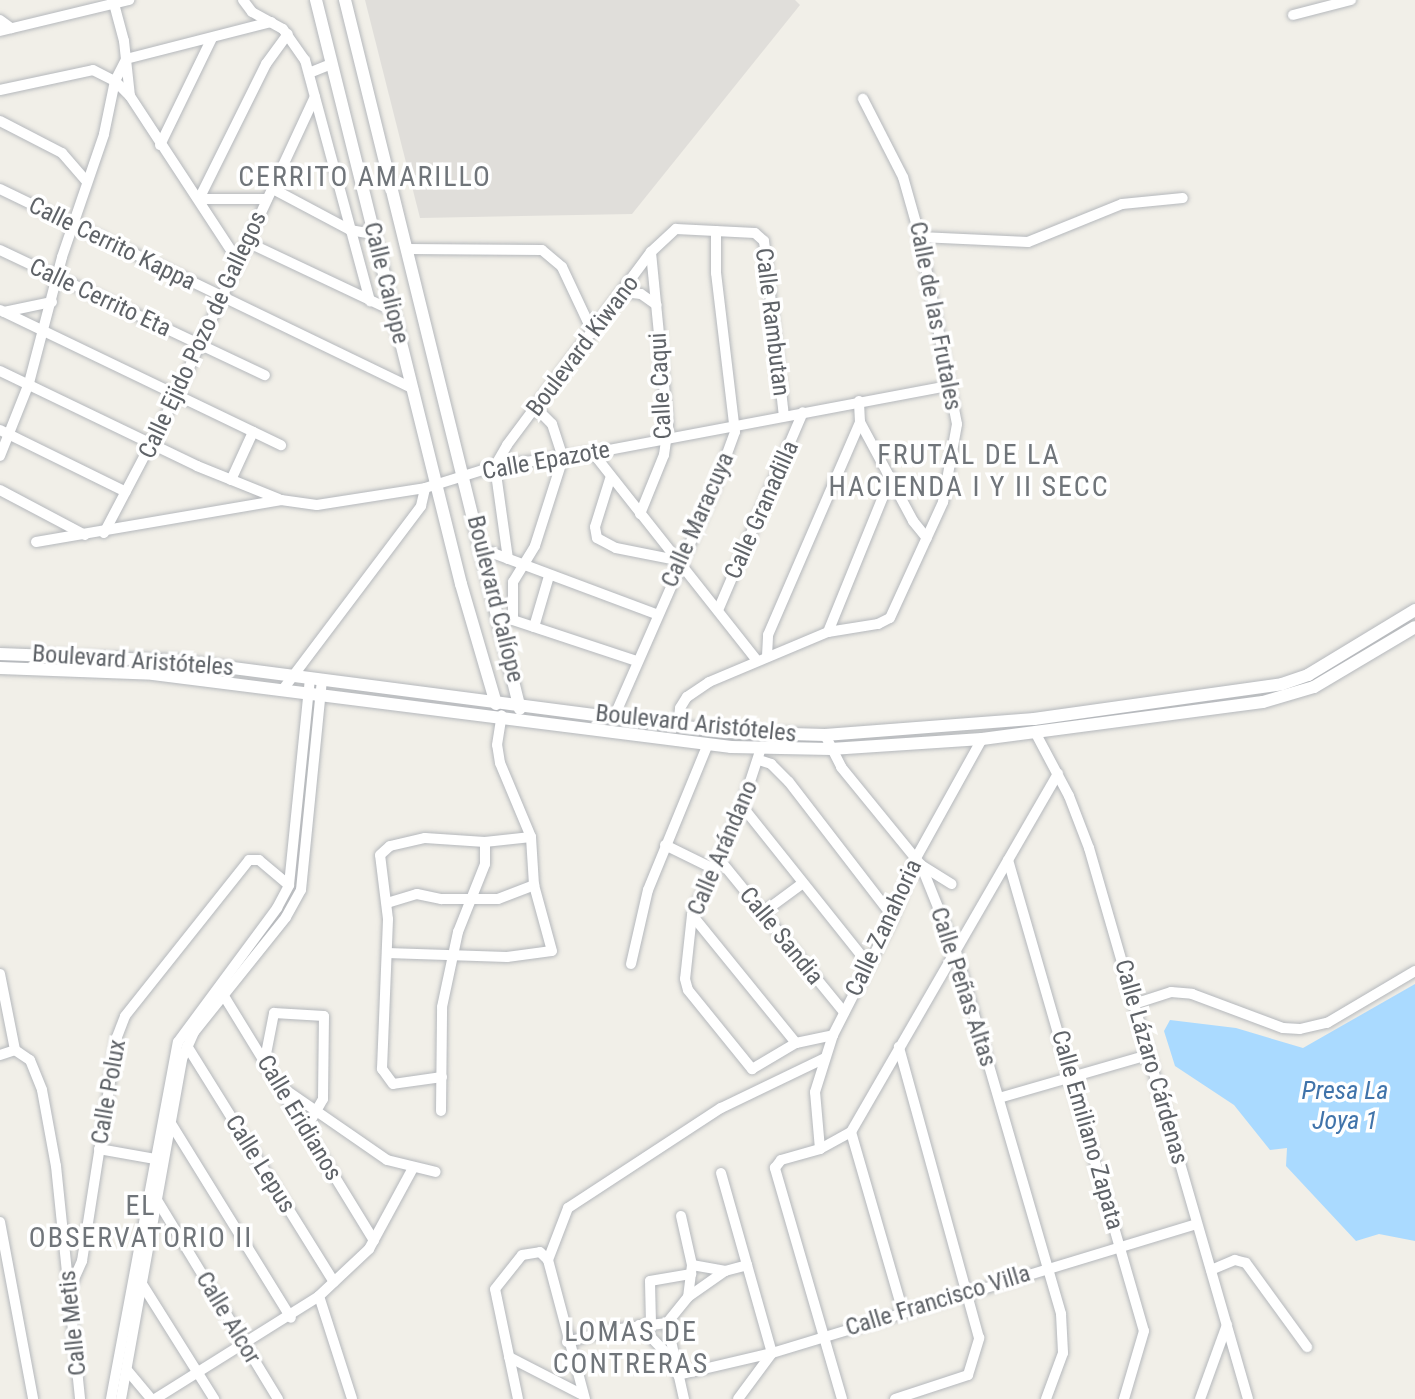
<!DOCTYPE html>
<meta charset="utf-8">
<style>
body{margin:0}
#map{position:relative;width:1415px;height:1399px;overflow:hidden;background:#f1efe8;font-family:"Roboto Condensed",sans-serif}
div>[style]{position:absolute}
[style*='--x']{left:calc(var(--x)*1px);top:calc(var(--y)*1px);width:calc(var(--w)*1px);rotate:calc(var(--a)*1deg)}
.industrial>*{inset:0;background:#e0deda}
.water>*{inset:0;background:#aadaff}
.roads{filter:drop-shadow(0 0 2px #b5b8bc) drop-shadow(0 0 2px #b5b8bc)}
.minor>*{height:10px;margin:-5px;padding:0 5px;transform-origin:5px;border-radius:5px;background:#fff}
.tertiary>*{height:12px;margin:-6px;padding:0 6px;transform-origin:6px;border-radius:6px;background:#fff}
span{translate:-50% -50%;white-space:nowrap;text-align:center;line-height:1.15;-webkit-text-stroke:7px #fff;paint-order:stroke}
.street-label{font-size:24px;color:#5f6368}
.water-label{font-size:26px;color:#4174aa;font-style:italic}
.quarter-label{font-size:28px;color:#70757a;letter-spacing:2px}
</style>
<div id="map">
<div class="industrial">
<div style="clip-path:polygon(365px 0,795px 0,800px 5px,632px 214px,420px 218px)"></div>
</div>
<div class="water">
<div style="clip-path:polygon(1415px 984px,1415px 1241px,1379px 1234px,1356px 1241px,1286px 1166px,1287px 1148px,1270px 1150px,1234px 1105px,1175px 1066px,1164px 1031px,1170px 1020px,1236px 1028px,1303px 1048px)"></div>
</div>
<div class="roads">
<div class="minor">
<div style="--x:113;--y:0;--w:42;--a:75"></div>
<div style="--x:124;--y:41;--w:55;--a:83.8"></div>
<div style="--x:243;--y:0;--w:15;--a:53"></div>
<div style="--x:252;--y:12;--w:35;--a:29"></div>
<div style="--x:283;--y:29;--w:38;--a:55"></div>
<div style="--x:305;--y:60;--w:250;--a:74.9"></div>
<div style="--x:1293;--y:15;--w:60;--a:-14.5"></div>
<div style="--x:0;--y:20;--w:14;--a:36"></div>
<div style="--x:0;--y:31;--w:133;--a:-13.5"></div>
<div style="--x:126;--y:59;--w:150;--a:-14.3"></div>
<div style="--x:309;--y:73;--w:24;--a:-22"></div>
<div style="--x:0;--y:90;--w:95;--a:-12.1"></div>
<div style="--x:93;--y:70;--w:25;--a:27"></div>
<div style="--x:115;--y:81;--w:21;--a:45"></div>
<div style="--x:130;--y:96;--w:197;--a:56.8"></div>
<div style="--x:0;--y:121;--w:70;--a:27.3"></div>
<div style="--x:62;--y:153;--w:38;--a:49"></div>
<div style="--x:160;--y:145;--w:119;--a:-64.1"></div>
<div style="--x:0;--y:189;--w:459;--a:25.8"></div>
<div style="--x:273;--y:189;--w:87;--a:28"></div>
<div style="--x:350;--y:230;--w:23;--a:10"></div>
<div style="--x:267;--y:199;--w:68;--a:180"></div>
<div style="--x:199;--y:199;--w:151;--a:-63.6"></div>
<div style="--x:266;--y:64;--w:37;--a:-54"></div>
<div style="--x:920;--y:237;--w:108;--a:2.7"></div>
<div style="--x:1028;--y:242;--w:101;--a:-22"></div>
<div style="--x:1122;--y:204;--w:61;--a:-5.6"></div>
<div style="--x:247;--y:242;--w:161;--a:25.3"></div>
<div style="--x:407;--y:249;--w:135;--a:0.4"></div>
<div style="--x:542;--y:250;--w:26;--a:40"></div>
<div style="--x:562;--y:267;--w:73;--a:64.8"></div>
<div style="--x:0;--y:250;--w:293;--a:25.3"></div>
<div style="--x:624;--y:292;--w:17;--a:7"></div>
<div style="--x:641;--y:294;--w:19;--a:35"></div>
<div style="--x:0;--y:310;--w:312;--a:25.7"></div>
<div style="--x:4;--y:312;--w:49;--a:-11.8"></div>
<div style="--x:0;--y:371;--w:219;--a:25.7"></div>
<div style="--x:197;--y:466;--w:88;--a:21.9"></div>
<div style="--x:537;--y:409;--w:21;--a:45"></div>
<div style="--x:552;--y:424;--w:36;--a:72"></div>
<div style="--x:563;--y:458;--w:92;--a:107.7"></div>
<div style="--x:535;--y:546;--w:42;--a:121.4"></div>
<div style="--x:513;--y:582;--w:38;--a:90"></div>
<div style="--x:513;--y:620;--w:130;--a:18.4"></div>
<div style="--x:860;--y:422;--w:112;--a:61.8"></div>
<div style="--x:913;--y:521;--w:22;--a:51"></div>
<div style="--x:0;--y:430;--w:140;--a:26.2"></div>
<div style="--x:593;--y:453;--w:265;--a:51.7"></div>
<div style="--x:0;--y:456;--w:79;--a:-68.3"></div>
<div style="--x:29;--y:383;--w:130;--a:-75.3"></div>
<div style="--x:62;--y:257;--w:130;--a:-71.1"></div>
<div style="--x:104;--y:134;--w:54;--a:-78.3"></div>
<div style="--x:115;--y:81;--w:25;--a:-63"></div>
<div style="--x:610;--y:479;--w:50;--a:107.4"></div>
<div style="--x:595;--y:527;--w:11;--a:80"></div>
<div style="--x:597;--y:538;--w:21;--a:28"></div>
<div style="--x:616;--y:548;--w:66;--a:11.3"></div>
<div style="--x:231;--y:480;--w:53;--a:-65.4"></div>
<div style="--x:0;--y:490;--w:96;--a:27.9"></div>
<div style="--x:640;--y:514;--w:64;--a:-67.9"></div>
<div style="--x:664;--y:455;--w:29;--a:-82"></div>
<div style="--x:668;--y:426;--w:175;--a:-95.6"></div>
<div style="--x:104;--y:533;--w:155;--a:-62.3"></div>
<div style="--x:176;--y:396;--w:330;--a:-65.1"></div>
<div style="--x:36;--y:542;--w:249;--a:-9.7"></div>
<div style="--x:281;--y:500;--w:36;--a:8"></div>
<div style="--x:317;--y:505;--w:109;--a:-8.9"></div>
<div style="--x:425;--y:488;--w:73;--a:-17.4"></div>
<div style="--x:495;--y:466;--w:99;--a:-7.6"></div>
<div style="--x:593;--y:453;--w:361;--a:-10.7"></div>
<div style="--x:482;--y:549;--w:186;--a:20.5"></div>
<div style="--x:508;--y:559;--w:94;--a:-98"></div>
<div style="--x:495;--y:466;--w:24;--a:-60"></div>
<div style="--x:507;--y:445;--w:241;--a:-53.3"></div>
<div style="--x:651;--y:252;--w:34;--a:-43"></div>
<div style="--x:676;--y:229;--w:79;--a:2.9"></div>
<div style="--x:755;--y:233;--w:12;--a:42"></div>
<div style="--x:764;--y:241;--w:176;--a:83.5"></div>
<div style="--x:719;--y:608;--w:213;--a:-66.8"></div>
<div style="--x:534;--y:627;--w:53;--a:-73.6"></div>
<div style="--x:828;--y:632;--w:167;--a:-67.9"></div>
<div style="--x:767;--y:656;--w:21;--a:-87"></div>
<div style="--x:768;--y:635;--w:232;--a:-66.6"></div>
<div style="--x:860;--y:422;--w:21;--a:-93"></div>
<div style="--x:284;--y:688;--w:228;--a:-53"></div>
<div style="--x:421;--y:506;--w:18;--a:-77"></div>
<div style="--x:614;--y:717;--w:246;--a:-66.3"></div>
<div style="--x:713;--y:492;--w:64;--a:-69.9"></div>
<div style="--x:735;--y:432;--w:160;--a:-96.8"></div>
<div style="--x:716;--y:273;--w:42;--a:-90"></div>
<div style="--x:678;--y:725;--w:17;--a:-83"></div>
<div style="--x:680;--y:708;--w:13;--a:-58"></div>
<div style="--x:687;--y:697;--w:27;--a:-34"></div>
<div style="--x:709;--y:682;--w:129;--a:-22.8"></div>
<div style="--x:828;--y:632;--w:51;--a:-9.1"></div>
<div style="--x:878;--y:624;--w:13;--a:-27"></div>
<div style="--x:890;--y:618;--w:128;--a:-65.4"></div>
<div style="--x:943;--y:502;--w:79;--a:-79.8"></div>
<div style="--x:957;--y:424;--w:191;--a:-101.2"></div>
<div style="--x:920;--y:237;--w:62;--a:-105.8"></div>
<div style="--x:903;--y:177;--w:88;--a:-117.1"></div>
<div style="--x:1035;--y:732;--w:72;--a:62"></div>
<div style="--x:1069;--y:796;--w:56;--a:69"></div>
<div style="--x:1089;--y:848;--w:573;--a:73.9"></div>
<div style="--x:825;--y:735;--w:36;--a:63"></div>
<div style="--x:841;--y:767;--w:127;--a:50.8"></div>
<div style="--x:921;--y:865;--w:94;--a:68.1"></div>
<div style="--x:956;--y:952;--w:377;--a:73.8"></div>
<div style="--x:1061;--y:1314;--w:39;--a:87"></div>
<div style="--x:1063;--y:1353;--w:49;--a:110.3"></div>
<div style="--x:761;--y:748;--w:61;--a:108.1"></div>
<div style="--x:742;--y:806;--w:120;--a:114.6"></div>
<div style="--x:692;--y:915;--w:64;--a:96.2"></div>
<div style="--x:685;--y:979;--w:11;--a:75"></div>
<div style="--x:688;--y:990;--w:102;--a:51"></div>
<div style="--x:752;--y:1069;--w:51;--a:-30.6"></div>
<div style="--x:796;--y:1043;--w:38;--a:-12"></div>
<div style="--x:833;--y:1035;--w:132;--a:-63"></div>
<div style="--x:893;--y:917;--w:63;--a:-68.7"></div>
<div style="--x:916;--y:858;--w:136;--a:-61"></div>
<div style="--x:759;--y:760;--w:13;--a:18"></div>
<div style="--x:771;--y:764;--w:25;--a:45"></div>
<div style="--x:789;--y:782;--w:170;--a:52.4"></div>
<div style="--x:742;--y:806;--w:203;--a:51.4"></div>
<div style="--x:665;--y:845;--w:55;--a:26.1"></div>
<div style="--x:719;--y:859;--w:198;--a:50.8"></div>
<div style="--x:1008;--y:860;--w:490;--a:73.9"></div>
<div style="--x:1144;--y:1331;--w:71;--a:106.4"></div>
<div style="--x:921;--y:865;--w:36;--a:32"></div>
<div style="--x:387;--y:903;--w:31;--a:-17"></div>
<div style="--x:417;--y:894;--w:25;--a:12"></div>
<div style="--x:441;--y:899;--w:57;--a:0"></div>
<div style="--x:498;--y:899;--w:39;--a:-21"></div>
<div style="--x:761;--y:914;--w:52;--a:-36.4"></div>
<div style="--x:692;--y:915;--w:165;--a:50.9"></div>
<div style="--x:387;--y:953;--w:120;--a:1.9"></div>
<div style="--x:507;--y:957;--w:45;--a:-7.6"></div>
<div style="--x:552;--y:951;--w:68;--a:-105.3"></div>
<div style="--x:534;--y:885;--w:48;--a:-93.6"></div>
<div style="--x:531;--y:837;--w:80;--a:-112.7"></div>
<div style="--x:500;--y:763;--w:18;--a:-99"></div>
<div style="--x:497;--y:745;--w:30;--a:-81"></div>
<div style="--x:631;--y:964;--w:76;--a:-77.1"></div>
<div style="--x:648;--y:890;--w:158;--a:-67.7"></div>
<div style="--x:0;--y:974;--w:77;--a:78.8"></div>
<div style="--x:224;--y:996;--w:287;--a:58.5"></div>
<div style="--x:1134;--y:1004;--w:39;--a:-18"></div>
<div style="--x:1171;--y:992;--w:21;--a:5"></div>
<div style="--x:1192;--y:994;--w:97;--a:20.5"></div>
<div style="--x:1283;--y:1028;--w:17;--a:3"></div>
<div style="--x:1300;--y:1029;--w:28;--a:-13"></div>
<div style="--x:1327;--y:1023;--w:102;--a:-30.6"></div>
<div style="--x:187;--y:1046;--w:278;--a:58.1"></div>
<div style="--x:15;--y:1050;--w:18;--a:34"></div>
<div style="--x:30;--y:1060;--w:32;--a:68"></div>
<div style="--x:42;--y:1090;--w:77;--a:79.6"></div>
<div style="--x:56;--y:1166;--w:234;--a:84.1"></div>
<div style="--x:0;--y:1055;--w:16;--a:-18"></div>
<div style="--x:265;--y:1059;--w:47;--a:-78.9"></div>
<div style="--x:274;--y:1013;--w:50;--a:3.4"></div>
<div style="--x:324;--y:1016;--w:83;--a:90.7"></div>
<div style="--x:323;--y:1099;--w:36;--a:120"></div>
<div style="--x:442;--y:1077;--w:49;--a:171.9"></div>
<div style="--x:393;--y:1084;--w:19;--a:-126"></div>
<div style="--x:382;--y:1069;--w:150;--a:-87.7"></div>
<div style="--x:388;--y:919;--w:64;--a:-97.1"></div>
<div style="--x:380;--y:855;--w:13;--a:-42"></div>
<div style="--x:390;--y:846;--w:36;--a:-13"></div>
<div style="--x:425;--y:838;--w:60;--a:3.8"></div>
<div style="--x:485;--y:842;--w:46;--a:-6.2"></div>
<div style="--x:283;--y:1088;--w:126;--a:34.7"></div>
<div style="--x:387;--y:1160;--w:50;--a:13.8"></div>
<div style="--x:999;--y:1098;--w:155;--a:-16.1"></div>
<div style="--x:441;--y:1111;--w:104;--a:-89.4"></div>
<div style="--x:442;--y:1007;--w:77;--a:-78"></div>
<div style="--x:458;--y:932;--w:73;--a:-68.3"></div>
<div style="--x:485;--y:864;--w:22;--a:-90"></div>
<div style="--x:170;--y:1122;--w:230;--a:58.3"></div>
<div style="--x:851;--y:1132;--w:187;--a:73.9"></div>
<div style="--x:99;--y:1149;--w:57;--a:10.1"></div>
<div style="--x:820;--y:1149;--w:57;--a:-95"></div>
<div style="--x:815;--y:1092;--w:60;--a:-72.5"></div>
<div style="--x:721;--y:1173;--w:187;--a:74.2"></div>
<div style="--x:772;--y:1353;--w:57;--a:126.5"></div>
<div style="--x:157;--y:1200;--w:233;--a:58.7"></div>
<div style="--x:681;--y:1216;--w:50;--a:77.3"></div>
<div style="--x:692;--y:1265;--w:32;--a:97"></div>
<div style="--x:688;--y:1297;--w:33;--a:129"></div>
<div style="--x:667;--y:1323;--w:78;--a:77.4"></div>
<div style="--x:0;--y:1222;--w:180;--a:79.4"></div>
<div style="--x:692;--y:1265;--w:34;--a:10"></div>
<div style="--x:1211;--y:1270;--w:26;--a:-23"></div>
<div style="--x:1235;--y:1260;--w:11;--a:15"></div>
<div style="--x:1246;--y:1263;--w:104;--a:54"></div>
<div style="--x:142;--y:1284;--w:136;--a:57.9"></div>
<div style="--x:70;--y:1288;--w:30;--a:-66"></div>
<div style="--x:82;--y:1261;--w:227;--a:-81.1"></div>
<div style="--x:117;--y:1037;--w:22;--a:-69"></div>
<div style="--x:125;--y:1016;--w:199;--a:-51.5"></div>
<div style="--x:249;--y:860;--w:10;--a:0"></div>
<div style="--x:259;--y:860;--w:39;--a:40"></div>
<div style="--x:319;--y:1296;--w:108;--a:72.2"></div>
<div style="--x:688;--y:1297;--w:45;--a:-35.1"></div>
<div style="--x:725;--y:1271;--w:23;--a:-15"></div>
<div style="--x:651;--y:1323;--w:42;--a:-91.4"></div>
<div style="--x:650;--y:1281;--w:42;--a:-9.7"></div>
<div style="--x:639;--y:1325;--w:52;--a:45.8"></div>
<div style="--x:567;--y:1342;--w:47;--a:-14.9"></div>
<div style="--x:612;--y:1330;--w:55;--a:-7.3"></div>
<div style="--x:509;--y:1357;--w:83;--a:27.2"></div>
<div style="--x:127;--y:1370;--w:38;--a:50"></div>
<div style="--x:678;--y:1375;--w:97;--a:-13.2"></div>
<div style="--x:772;--y:1353;--w:444;--a:-16.9"></div>
<div style="--x:111;--y:1399;--w:363;--a:-79.4"></div>
<div style="--x:178;--y:1042;--w:167;--a:-53.5"></div>
<div style="--x:277;--y:908;--w:26;--a:-62"></div>
<div style="--x:289;--y:885;--w:208;--a:-84.2"></div>
<div style="--x:121;--y:1399;--w:345;--a:-79.8"></div>
<div style="--x:182;--y:1059;--w:30;--a:-66"></div>
<div style="--x:194;--y:1032;--w:147;--a:-51.3"></div>
<div style="--x:286;--y:917;--w:31;--a:-61"></div>
<div style="--x:301;--y:890;--w:212;--a:-84.3"></div>
<div style="--x:155;--y:1399;--w:194;--a:-32.1"></div>
<div style="--x:319;--y:1296;--w:69;--a:-43.2"></div>
<div style="--x:369;--y:1249;--w:92;--a:-61.5"></div>
<div style="--x:518;--y:1399;--w:112;--a:-101.8"></div>
<div style="--x:495;--y:1289;--w:43;--a:-51.5"></div>
<div style="--x:522;--y:1255;--w:18;--a:-9"></div>
<div style="--x:540;--y:1252;--w:11;--a:45"></div>
<div style="--x:585;--y:1399;--w:144;--a:-104.9"></div>
<div style="--x:548;--y:1260;--w:56;--a:-69"></div>
<div style="--x:568;--y:1208;--w:183;--a:-33.2"></div>
<div style="--x:721;--y:1108;--w:115;--a:-25.7"></div>
<div style="--x:842;--y:1399;--w:241;--a:-106.2"></div>
<div style="--x:775;--y:1168;--w:10;--a:-53"></div>
<div style="--x:781;--y:1160;--w:41;--a:-15.8"></div>
<div style="--x:820;--y:1149;--w:35;--a:-29"></div>
<div style="--x:851;--y:1132;--w:414;--a:-60"></div>
<div style="--x:895;--y:1399;--w:77;--a:-18.2"></div>
<div style="--x:968;--y:1375;--w:39;--a:-73"></div>
<div style="--x:979;--y:1338;--w:302;--a:-105.4"></div>
<div style="--x:1200;--y:1399;--w:79;--a:-70"></div>
</div>
<div class="tertiary">
<div style="--x:316;--y:0;--w:602;--a:76.06"></div>
<div style="--x:461;--y:584;--w:125;--a:73.7"></div>
<div style="--x:345;--y:0;--w:730;--a:76.14"></div>
<div style="--x:0;--y:654;--w:179;--a:2.2"></div>
<div style="--x:179;--y:661;--w:551;--a:7.41"></div>
<div style="--x:725;--y:732;--w:100;--a:1.7"></div>
<div style="--x:825;--y:735;--w:210;--a:-4.4"></div>
<div style="--x:1034;--y:719;--w:250;--a:-8"></div>
<div style="--x:1282;--y:684;--w:28;--a:-19"></div>
<div style="--x:1308;--y:675;--w:125;--a:-31.3"></div>
<div style="--x:0;--y:668;--w:153;--a:2.2"></div>
<div style="--x:153;--y:674;--w:583;--a:7.2"></div>
<div style="--x:731;--y:747;--w:100;--a:1.1"></div>
<div style="--x:831;--y:749;--w:151;--a:-3.8"></div>
<div style="--x:982;--y:739;--w:283;--a:-7.5"></div>
<div style="--x:1263;--y:702;--w:53;--a:-16.4"></div>
<div style="--x:1314;--y:687;--w:117;--a:-30.7"></div>
</div>
</div>
<div class="street-label">
<span style="left:112px;top:244px;rotate:26deg">Calle Cerrito Kappa</span>
<span style="left:386px;top:283px;rotate:76deg">Calle Caliope</span>
<span style="left:100px;top:298px;rotate:25deg">Calle Cerrito Eta</span>
<span style="left:935px;top:316px;rotate:79deg">Calle de las Frutales</span>
<span style="left:772px;top:322px;rotate:83deg">Calle Rambutan</span>
<span style="left:203px;top:335px;rotate:-65deg">Calle Ejido Pozo de Gallegos</span>
<span style="left:583px;top:346px;rotate:-53deg">Boulevard Kiwano</span>
<span style="left:661px;top:386px;rotate:-93deg">Calle Caqui</span>
<span style="left:546px;top:461px;rotate:-10deg">Calle Epazote</span>
<span style="left:762px;top:510px;rotate:-66deg">Calle Granadilla</span>
<span style="left:698px;top:520px;rotate:-66deg">Calle Maracuya</span>
<span style="left:495px;top:599px;rotate:76deg">Boulevard Calíope</span>
<span style="left:133px;top:661px;rotate:4deg">Boulevard Aristóteles</span>
<span style="left:696px;top:724px;rotate:6deg">Boulevard Aristóteles</span>
<span style="left:723px;top:848px;rotate:-67deg">Calle Arándano</span>
<span style="left:884px;top:928px;rotate:-65deg">Calle Zanahoria</span>
<span style="left:781px;top:936px;rotate:51deg">Calle Sandia</span>
<span style="left:963px;top:987px;rotate:72deg">Calle Peñas Altas</span>
<span style="left:1151px;top:1062px;rotate:74deg">Calle Lázaro Cárdenas</span>
<span style="left:109px;top:1092px;rotate:-80deg">Calle Polux</span>
<span style="left:299px;top:1118px;rotate:59deg">Calle Eridianos</span>
<span style="left:1087px;top:1130px;rotate:74deg">Calle Emiliano Zapata</span>
<span style="left:260px;top:1164px;rotate:58deg">Calle Lepus</span>
<span style="left:938px;top:1301px;rotate:-17deg">Calle Francisco Villa</span>
<span style="left:228px;top:1318px;rotate:59deg">Calle Alcor</span>
<span style="left:73px;top:1323px;rotate:-96deg">Calle Metis</span>
</div>
<div class="water-label">
<span style="left:1345px;top:1106px">Presa La<br>Joya 1</span>
</div>
<div class="quarter-label">
<span style="left:365px;top:177px">CERRITO AMARILLO</span>
<span style="left:969px;top:471px">FRUTAL DE LA<br>HACIENDA I Y II SECC</span>
<span style="left:141px;top:1222px">EL<br>OBSERVATORIO II</span>
<span style="left:631px;top:1348px">LOMAS DE<br>CONTRERAS</span>
</div>
</div>
